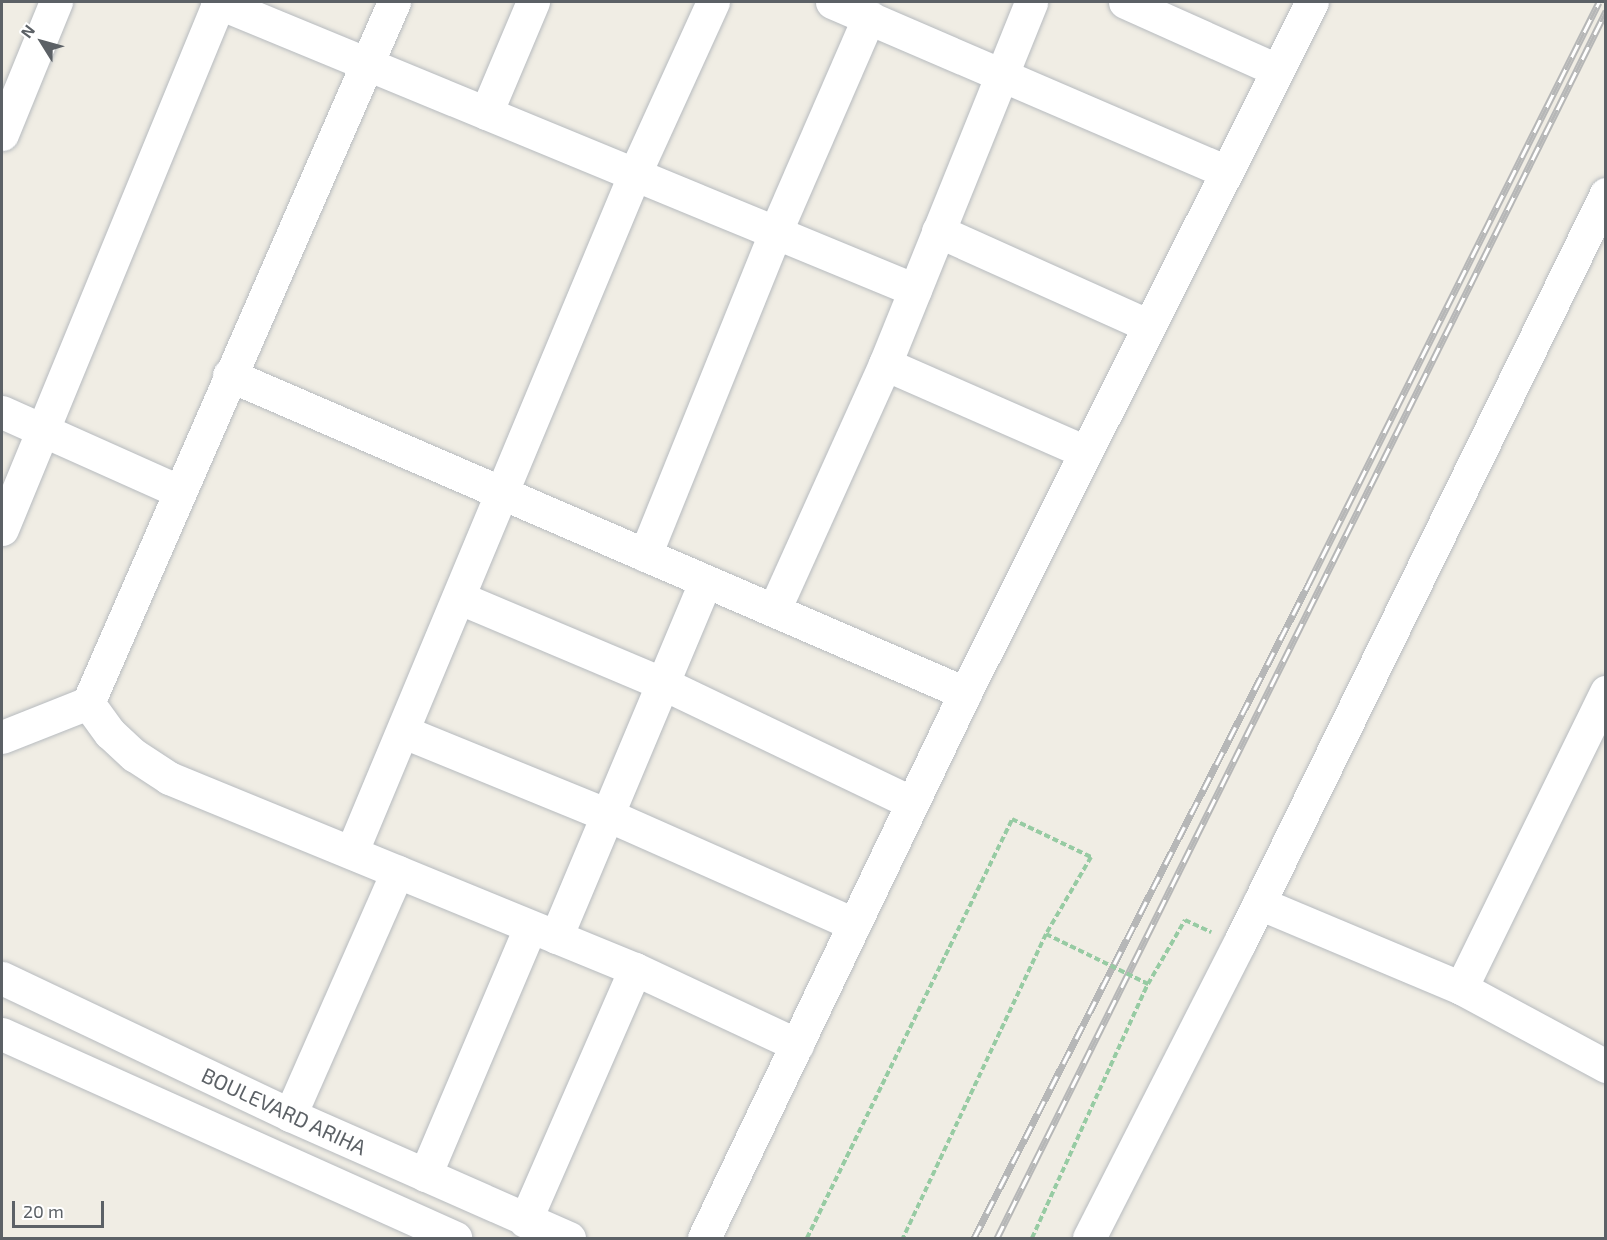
<!DOCTYPE html>
<style>
body{margin:0}
#map{position:relative;width:1607px;height:1240px;overflow:hidden;background:#f0ede4;font-family:"Exo 2",sans-serif}
div>[style]{position:absolute}
[style*='--x']{left:calc(var(--x)*1px);top:calc(var(--y)*1px);width:calc(var(--w)*1px);rotate:calc(var(--a)*1deg)}
.path>*{height:4px;margin-top:-2px;transform-origin:0;background:repeating-linear-gradient(90deg,#97cba3 0 6px,transparent 0 9px)}
.roads{filter:drop-shadow(0 0 2px #b7bbbf) drop-shadow(0 0 2px #b7bbbf)}
.minor>*{height:33px;margin:-16.5px;padding:0 16.5px;transform-origin:16.5px;border-radius:16.5px;background:#fff}
.tertiary>*{height:33px;margin:-16.5px;padding:0 16.5px;transform-origin:16.5px;border-radius:16.5px;background:#fff}
.rail>*{height:7px;margin-top:-3.5px;transform-origin:0;background:repeating-linear-gradient(90deg,#fff 0 14px,#b6b7b7 0 28px);box-sizing:border-box;border-block:2px solid #b6b7b7}
.path-bridge>*{height:4px;margin-top:-2px;transform-origin:0;background:repeating-linear-gradient(90deg,#97cba3 0 6px,transparent 0 9px)}
span{translate:-50% -50%;white-space:nowrap;text-align:center;line-height:1.15;-webkit-text-stroke:4.5px #fff;paint-order:stroke}
.street-label{font-size:21px;color:#5c6166}
.frame{position:absolute;inset:0;border:3px solid #5c6166;pointer-events:none}
.north{position:absolute;left:12px;top:12px;width:60px;height:60px;-webkit-text-stroke:4px #fff;paint-order:stroke;rotate:307deg;font-size:16px;font-weight:700;line-height:24px;text-align:center;color:#5c6166}
.north::after{content:'';display:block;margin:auto;width:21px;height:27px;background:#5c6166;clip-path:polygon(50% 0,100% 100%,50% 72%,0 100%)}
.scale{position:absolute;left:12px;top:1201px;width:92px;height:27px;box-sizing:border-box;border:3px solid #5c6166;border-top:0;padding-left:8px;font-size:18px;line-height:21px;white-space:nowrap;color:#5c6166;-webkit-text-stroke:4px #fff;paint-order:stroke}
</style>
<div id="map">
<div class="path">
<div style="--x:807;--y:1238;--w:466;--a:-63.9"></div>
<div style="--x:1012;--y:819;--w:88;--a:25.7"></div>
<div style="--x:1091;--y:857;--w:89;--a:120.3"></div>
<div style="--x:1046;--y:934;--w:336;--a:115.2"></div>
<div style="--x:1032;--y:1238;--w:279;--a:-65.5"></div>
<div style="--x:1148;--y:984;--w:74;--a:-60"></div>
<div style="--x:1185;--y:920;--w:29;--a:25"></div>
</div>
<div class="roads">
<div class="minor">
<div style="--x:217;--y:2;--w:755;--a:22.42"></div>
<div style="--x:832;--y:2;--w:429;--a:23.3"></div>
<div style="--x:1125;--y:2;--w:167;--a:24.1"></div>
<div style="--x:486;--y:113;--w:121;--a:-67.1"></div>
<div style="--x:2;--y:134;--w:143;--a:-67.8"></div>
<div style="--x:938;--y:231;--w:231;--a:24.2"></div>
<div style="--x:885;--y:364;--w:219;--a:23.7"></div>
<div style="--x:229;--y:375;--w:802;--a:23.37"></div>
<div style="--x:2;--y:412;--w:194;--a:24.1"></div>
<div style="--x:2;--y:529;--w:570;--a:-67.62"></div>
<div style="--x:645;--y:555;--w:347;--a:-68"></div>
<div style="--x:775;--y:233;--w:236;--a:-66.5"></div>
<div style="--x:460;--y:598;--w:221;--a:22.9"></div>
<div style="--x:664;--y:684;--w:275;--a:25.6"></div>
<div style="--x:774;--y:610;--w:270;--a:-65.7"></div>
<div style="--x:885;--y:364;--w:390;--a:-68"></div>
<div style="--x:88;--y:703;--w:37;--a:54"></div>
<div style="--x:110;--y:733;--w:33;--a:43"></div>
<div style="--x:134;--y:755;--w:42;--a:33.3"></div>
<div style="--x:169;--y:778;--w:504;--a:22.29"></div>
<div style="--x:635;--y:969;--w:179;--a:25.1"></div>
<div style="--x:404;--y:732;--w:222;--a:22.2"></div>
<div style="--x:610;--y:816;--w:267;--a:23.9"></div>
<div style="--x:352;--y:851;--w:735;--a:-67.34"></div>
<div style="--x:635;--y:173;--w:188;--a:-65.5"></div>
<div style="--x:1259;--y:903;--w:219;--a:22.8"></div>
<div style="--x:1461;--y:988;--w:165;--a:28.3"></div>
<div style="--x:556;--y:937;--w:386;--a:-67.2"></div>
<div style="--x:1461;--y:988;--w:330;--a:-63.9"></div>
<div style="--x:290;--y:1115;--w:266;--a:-66.2"></div>
<div style="--x:425;--y:1175;--w:268;--a:-67"></div>
<div style="--x:525;--y:1221;--w:275;--a:-66.4"></div>
<div style="--x:1089;--y:1238;--w:330;--a:-63"></div>
<div style="--x:1239;--y:944;--w:835;--a:-63.93"></div>
</div>
<div class="tertiary">
<div style="--x:2;--y:737;--w:92;--a:-21.6"></div>
<div style="--x:88;--y:703;--w:765;--a:-66.42"></div>
<div style="--x:2;--y:978;--w:319;--a:25.4"></div>
<div style="--x:290;--y:1115;--w:305;--a:23.8"></div>
<div style="--x:2;--y:1034;--w:497;--a:24.2"></div>
<div style="--x:704;--y:1238;--w:604;--a:-64.41"></div>
<div style="--x:965;--y:693;--w:773;--a:-63.34"></div>
</div>
</div>
<div class="rail">
<div style="--x:974;--y:1238;--w:736;--a:-62.91"></div>
<div style="--x:1309;--y:583;--w:649;--a:-63.47"></div>
<div style="--x:997;--y:1238;--w:1370;--a:-63.6"></div>
</div>
<div class="path-bridge">
<div style="--x:1046;--y:934;--w:114;--a:26.1"></div>
</div>
<div class="street-label">
<span style="left:284px;top:1111px;rotate:25deg">BOULEVARD ARIHA</span>
</div>
<div class="frame"></div>
<div class="north">N</div>
<div class="scale">20 m</div>
</div>
